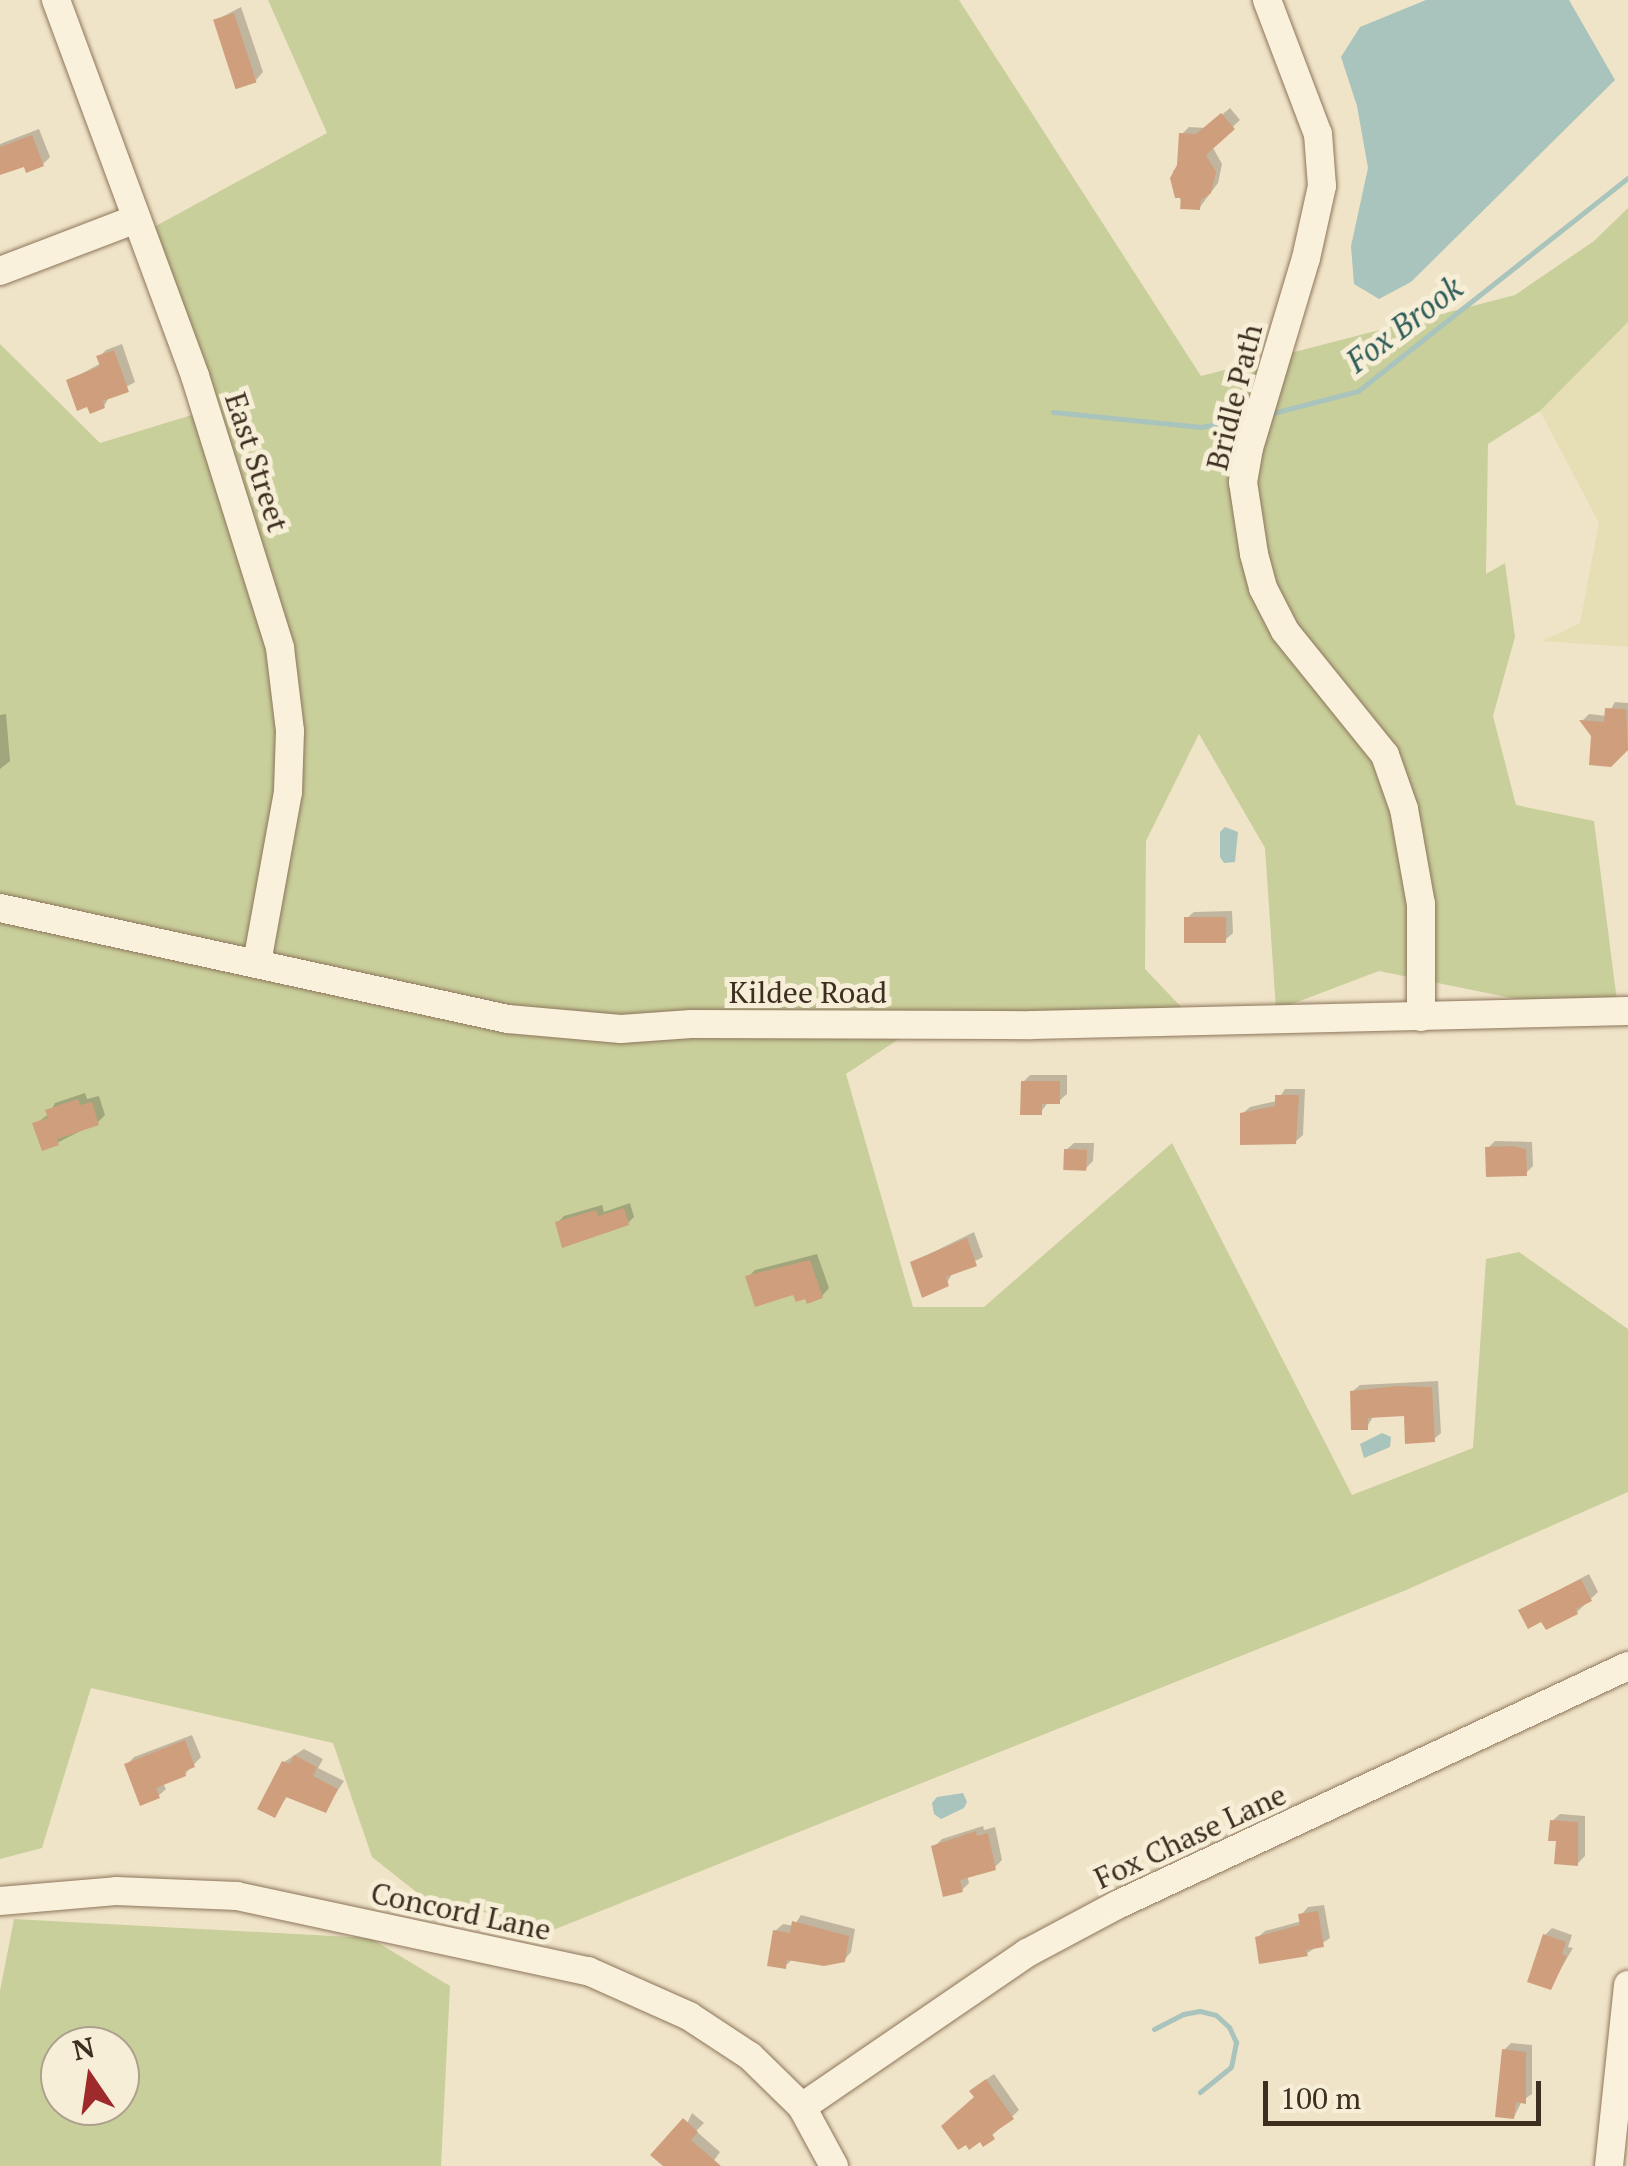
<!DOCTYPE html>
<style>
body{margin:0}
#map{position:relative;width:1628px;height:2166px;overflow:hidden;background:#f0e4c8;font-family:"PT Serif",serif}
div>[style]{position:absolute}
[style*='--x']{left:calc(var(--x)*1px);top:calc(var(--y)*1px);width:calc(var(--w)*1px);rotate:calc(var(--a)*1deg)}
.farmland>*{inset:0;background:#e6deb5}
.green>*{inset:0;background:#c9cf9b}
.water>*{inset:0;background:#a9c4bc}
.shadow>*{inset:0;background:#0003}
.stream>*{height:5px;margin:-2.5px;padding:0 2.5px;transform-origin:2.5px;border-radius:2.5px;background:#a9c4bc}
.building>*{inset:0;background:#cf9f7d;transform-origin:0 0}
.roads{filter:drop-shadow(0 0 2px #8d765c) drop-shadow(0 0 2px #8d765c)}
.minor>*{height:28px;margin:-14px;padding:0 14px;transform-origin:14px;border-radius:14px;background:#faf1dc}
span{translate:-50% -50%;white-space:nowrap;text-align:center;line-height:1.15;-webkit-text-stroke:10px #f7eed8;paint-order:stroke}
.street-label{font-size:30px;color:#3d2e20}
.water-label{font-size:32px;color:#2f5d5a;font-style:italic}
.north{position:absolute;left:40px;top:2026px;width:100px;height:100px;box-sizing:border-box;background:#f7eed8;border:2px solid #ada18e;border-radius:50%;rotate:347deg;font-size:28px;font-weight:700;line-height:40px;text-align:center;color:#3d2e20}
.north::after{content:'';display:block;margin:auto;width:35px;height:45px;background:#9e2a2b;clip-path:polygon(50% 0,100% 100%,50% 72%,0 100%)}
.scale{position:absolute;left:1263px;top:2081px;width:278px;height:45px;box-sizing:border-box;border:5px solid #3d2e20;border-top:0;padding-left:12px;font-size:30px;line-height:35px;white-space:nowrap;color:#3d2e20;-webkit-text-stroke:8px #f7eed8;paint-order:stroke}
</style>
<div id="map">
<div class="farmland">
<div style="clip-path:polygon(1628px 322px,1628px 647px,1542px 641px,1580px 623px,1599px 523px,1540px 411px)"></div>
</div>
<div class="green">
<div style="clip-path:polygon(268px 0,959px 0,1201px 376px,1515px 295px,1594px 241px,1628px 208px,1628px 322px,1540px 411px,1488px 444px,1486px 574px,1505px 563px,1515px 637px,1493px 716px,1516px 805px,1594px 821px,1617px 1001px,1541px 1004px,1379px 971px,1276px 1010px,1265px 848px,1199px 734px,1146px 841px,1145px 969px,1186px 1012px,920px 1025px,846px 1074px,913px 1307px,984px 1307px,1172px 1143px,1352px 1495px,1473px 1448px,1486px 1259px,1519px 1252px,1628px 1329px,1628px 1492px,1404px 1591px,553px 1930px,483px 1912px,434px 1906px,372px 1857px,333px 1743px,91px 1688px,42px 1848px,0 1859px,0 344px,100px 443px,205px 411px,141px 234px,327px 133px)"></div>
<div style="clip-path:polygon(evenodd,14px 1919px,370px 1938px,450px 1986px,441px 2166px,0 2166px,0 1991px,14px 1919px,60px 2046px,120px 2046px,120px 2106px,60px 2106px,60px 2046px)"></div>
</div>
<div class="water">
<div style="clip-path:polygon(1426px 0,1569px 0,1615px 80px,1411px 282px,1379px 299px,1354px 284px,1351px 246px,1368px 168px,1357px 106px,1341px 57px,1360px 27px)"></div>
<div style="clip-path:polygon(1225px 827px,1238px 832px,1235px 862px,1224px 863px,1220px 857px,1220px 832px)"></div>
<div style="clip-path:polygon(1382px 1433px,1391px 1437px,1390px 1447px,1364px 1458px,1360px 1444px)"></div>
<div style="clip-path:polygon(963px 1793px,967px 1802px,964px 1808px,941px 1819px,934px 1814px,932px 1803px,937px 1797px)"></div>
</div>
<div class="shadow">
<div style="clip-path:polygon(241px 7px,263px 72px,256px 80px,216px 20px)"></div>
<div style="clip-path:polygon(1230px 108px,1240px 120px,1212px 146px,1222px 164px,1218px 183px,1200px 207px,1182px 206px,1173px 171px,1180px 165px,1182px 134px,1189px 127px,1206px 128px)"></div>
<div style="clip-path:polygon(39px 129px,50px 157px,43px 164px,25px 163px,0 173px,0 144px)"></div>
<div style="clip-path:polygon(122px 344px,135px 382px,110px 396px,104px 406px,69px 381px,101px 363px,99px 357px,106px 350px)"></div>
<div style="clip-path:polygon(1615px 702px,1628px 703px,1628px 751px,1582px 721px,1589px 714px,1607px 716px)"></div>
<div style="clip-path:polygon(6px 714px,10px 761px,0 769px,0 715px)"></div>
<div style="clip-path:polygon(1232px 911px,1233px 933px,1225px 940px,1186px 919px,1194px 912px)"></div>
<div style="clip-path:polygon(1030px 1075px,1067px 1075px,1067px 1094px,1059px 1101px,1049px 1101px,1041px 1112px,1023px 1082px)"></div>
<div style="clip-path:polygon(1285px 1089px,1305px 1089px,1303px 1135px,1295px 1142px,1242px 1114px,1250px 1107px,1277px 1101px)"></div>
<div style="clip-path:polygon(85px 1093px,87px 1099px,99px 1096px,105px 1115px,98px 1122px,57px 1143px,35px 1124px,49px 1114px,55px 1103px)"></div>
<div style="clip-path:polygon(1495px 1141px,1532px 1142px,1533px 1166px,1526px 1173px,1488px 1148px)"></div>
<div style="clip-path:polygon(1074px 1143px,1094px 1143px,1093px 1161px,1086px 1168px,1066px 1150px)"></div>
<div style="clip-path:polygon(630px 1203px,634px 1217px,628px 1223px,557px 1223px,564px 1216px,602px 1205px,604px 1212px)"></div>
<div style="clip-path:polygon(974px 1232px,983px 1257px,953px 1272px,947px 1283px,913px 1262px)"></div>
<div style="clip-path:polygon(817px 1254px,829px 1288px,822px 1296px,748px 1277px,755px 1270px)"></div>
<div style="clip-path:polygon(1438px 1381px,1441px 1433px,1433px 1440px,1406px 1413px,1374px 1415px,1367px 1427px,1352px 1392px,1360px 1385px)"></div>
<div style="clip-path:polygon(1589px 1574px,1598px 1592px,1577px 1612px,1521px 1610px)"></div>
<div style="clip-path:polygon(192px 1735px,201px 1757px,185px 1774px,163px 1783px,166px 1789px,158px 1796px,127px 1765px,134px 1757px)"></div>
<div style="clip-path:polygon(304px 1749px,323px 1759px,318px 1768px,344px 1781px,325px 1810px,288px 1795px,274px 1815px,284px 1762px)"></div>
<div style="clip-path:polygon(1560px 1814px,1585px 1816px,1585px 1856px,1577px 1864px,1559px 1839px,1552px 1821px)"></div>
<div style="clip-path:polygon(983px 1826px,984px 1830px,995px 1827px,1002px 1860px,995px 1867px,967px 1875px,969px 1883px,962px 1890px,934px 1847px,942px 1839px)"></div>
<div style="clip-path:polygon(1324px 1905px,1330px 1938px,1306px 1954px,1257px 1938px,1265px 1931px,1302px 1921px,1301px 1915px,1308px 1907px)"></div>
<div style="clip-path:polygon(801px 1915px,855px 1929px,851px 1952px,844px 1960px,794px 1958px,785px 1966px,775px 1931px,783px 1924px,794px 1926px)"></div>
<div style="clip-path:polygon(1552px 1928px,1572px 1935px,1568px 1947px,1573px 1948px,1550px 1987px,1545px 1935px)"></div>
<div style="clip-path:polygon(1511px 2043px,1532px 2045px,1532px 2094px,1522px 2101px,1514px 2117px,1504px 2050px)"></div>
<div style="clip-path:polygon(994px 2074px,1019px 2110px,983px 2144px,977px 2097px,980px 2084px)"></div>
<div style="clip-path:polygon(692px 2113px,704px 2123px,696px 2131px,720px 2152px,710px 2166px,667px 2166px)"></div>
</div>
<div class="stream">
<div style="--x:1053;--y:412;--w:149;--a:5.8"></div>
<div style="--x:1201;--y:427;--w:49;--a:-10.6"></div>
<div style="--x:1269;--y:414;--w:92;--a:-14.5"></div>
<div style="--x:1358;--y:391;--w:344;--a:-38.3"></div>
<div style="--x:1154;--y:2029;--w:33;--a:-27"></div>
<div style="--x:1183;--y:2014;--w:17;--a:-10"></div>
<div style="--x:1200;--y:2011;--w:16;--a:14"></div>
<div style="--x:1216;--y:2015;--w:18;--a:43"></div>
<div style="--x:1229;--y:2027;--w:17;--a:65"></div>
<div style="--x:1236;--y:2042;--w:25;--a:101"></div>
<div style="--x:1231;--y:2067;--w:40;--a:141"></div>
</div>
<div class="building">
<div style="left:234px;top:13px;width:73px;height:22px;rotate:72deg"></div>
<div style="clip-path:polygon(1221px 113px,1235px 129px,1206px 155px,1216px 172px,1211px 193px,1201px 200px,1200px 210px,1180px 209px,1181px 198px,1175px 198px,1170px 178px,1177px 165px,1179px 133px,1196px 134px)"></div>
<div style="clip-path:polygon(32px 135px,44px 166px,26px 173px,24px 167px,0 175px,0 147px)"></div>
<div style="clip-path:polygon(114px 350px,129px 392px,103px 401px,105px 408px,90px 414px,87px 407px,77px 411px,66px 380px,100px 366px,96px 356px)"></div>
<div style="clip-path:polygon(1605px 708px,1626px 709px,1628px 750px,1611px 767px,1589px 765px,1591px 736px,1579px 720px,1604px 722px)"></div>
<div style="left:1226px;top:917px;width:26px;height:42px;rotate:90deg"></div>
<div style="clip-path:polygon(1021px 1081px,1060px 1081px,1060px 1104px,1042px 1104px,1042px 1115px,1020px 1115px)"></div>
<div style="clip-path:polygon(1275px 1095px,1299px 1095px,1296px 1144px,1240px 1145px,1240px 1113px,1275px 1106px)"></div>
<div style="clip-path:polygon(78px 1099px,80px 1105px,92px 1102px,99px 1125px,57px 1139px,59px 1145px,42px 1151px,32px 1123px,48px 1118px,45px 1110px)"></div>
<div style="clip-path:polygon(1512px 1146px,1526px 1149px,1527px 1176px,1486px 1177px,1485px 1147px)"></div>
<div style="left:1064px;top:1149px;width:23px;height:21px;rotate:2deg"></div>
<div style="clip-path:polygon(624px 1208px,629px 1225px,562px 1248px,555px 1222px,596px 1210px,598px 1216px)"></div>
<div style="clip-path:polygon(967px 1238px,977px 1266px,946px 1277px,949px 1286px,922px 1298px,910px 1262px)"></div>
<div style="clip-path:polygon(810px 1260px,823px 1298px,807px 1304px,805px 1299px,796px 1302px,793px 1295px,755px 1307px,745px 1276px)"></div>
<div style="clip-path:polygon(1398px 1386px,1432px 1387px,1435px 1442px,1405px 1444px,1404px 1416px,1368px 1418px,1368px 1430px,1351px 1430px,1350px 1391px)"></div>
<div style="clip-path:polygon(1581px 1579px,1592px 1601px,1576px 1609px,1578px 1614px,1546px 1630px,1541px 1622px,1528px 1629px,1518px 1610px)"></div>
<div style="clip-path:polygon(185px 1740px,195px 1767px,185px 1771px,186px 1776px,156px 1788px,160px 1798px,140px 1806px,124px 1764px)"></div>
<div style="clip-path:polygon(294px 1755px,317px 1767px,313px 1776px,338px 1789px,326px 1813px,286px 1797px,275px 1818px,257px 1809px,282px 1761px,290px 1764px)"></div>
<div style="clip-path:polygon(1550px 1820px,1578px 1822px,1578px 1866px,1554px 1864px,1556px 1841px,1548px 1841px)"></div>
<div style="clip-path:polygon(976px 1831px,977px 1836px,988px 1833px,996px 1870px,960px 1880px,963px 1892px,943px 1897px,931px 1846px)"></div>
<div style="clip-path:polygon(1318px 1911px,1324px 1947px,1306px 1950px,1308px 1956px,1259px 1964px,1255px 1937px,1300px 1925px,1298px 1914px)"></div>
<div style="clip-path:polygon(792px 1921px,849px 1936px,845px 1962px,824px 1966px,787px 1960px,786px 1969px,767px 1966px,773px 1930px,790px 1933px)"></div>
<div style="clip-path:polygon(1543px 1934px,1566px 1942px,1562px 1954px,1567px 1956px,1551px 1990px,1527px 1982px)"></div>
<div style="clip-path:polygon(1502px 2049px,1526px 2052px,1526px 2104px,1516px 2102px,1514px 2119px,1495px 2117px)"></div>
<div style="clip-path:polygon(986px 2079px,1014px 2119px,992px 2134px,995px 2139px,983px 2147px,980px 2142px,969px 2150px,966px 2145px,958px 2150px,941px 2126px,974px 2097px,969px 2091px)"></div>
<div style="clip-path:polygon(683px 2118px,698px 2132px,691px 2140px,721px 2166px,663px 2166px,650px 2155px)"></div>
</div>
<div class="roads">
<div class="minor">
<div style="--x:56;--y:0;--w:401;--a:69.7"></div>
<div style="--x:195;--y:376;--w:285;--a:72.6"></div>
<div style="--x:280;--y:648;--w:84;--a:83.1"></div>
<div style="--x:290;--y:731;--w:61;--a:91.9"></div>
<div style="--x:288;--y:792;--w:174;--a:100.3"></div>
<div style="--x:1267;--y:0;--w:143;--a:69.2"></div>
<div style="--x:1318;--y:134;--w:52;--a:85.6"></div>
<div style="--x:1322;--y:186;--w:74;--a:102.5"></div>
<div style="--x:1306;--y:258;--w:198;--a:106.7"></div>
<div style="--x:1249;--y:448;--w:35;--a:100"></div>
<div style="--x:1243;--y:482;--w:73;--a:81.3"></div>
<div style="--x:1254;--y:554;--w:35;--a:75"></div>
<div style="--x:1263;--y:588;--w:48;--a:62.9"></div>
<div style="--x:1285;--y:631;--w:159;--a:51.1"></div>
<div style="--x:1385;--y:755;--w:57;--a:70.6"></div>
<div style="--x:1404;--y:809;--w:97;--a:79.9"></div>
<div style="--x:1421;--y:904;--w:113;--a:90"></div>
<div style="--x:0;--y:271;--w:146;--a:-20.9"></div>
<div style="--x:0;--y:908;--w:520;--a:12.33"></div>
<div style="--x:508;--y:1019;--w:113;--a:5.1"></div>
<div style="--x:621;--y:1029;--w:70;--a:-4.1"></div>
<div style="--x:691;--y:1024;--w:341;--a:0.2"></div>
<div style="--x:1032;--y:1025;--w:596;--a:-1.35"></div>
<div style="--x:0;--y:1901;--w:116;--a:-4.9"></div>
<div style="--x:116;--y:1891;--w:121;--a:2.4"></div>
<div style="--x:237;--y:1896;--w:359;--a:12.1"></div>
<div style="--x:588;--y:1971;--w:111;--a:24"></div>
<div style="--x:689;--y:2016;--w:73;--a:33.3"></div>
<div style="--x:750;--y:2056;--w:73;--a:44.4"></div>
<div style="--x:802;--y:2107;--w:67;--a:61.5"></div>
<div style="--x:802;--y:2107;--w:273;--a:-34.4"></div>
<div style="--x:1027;--y:1953;--w:102;--a:-28.1"></div>
<div style="--x:1117;--y:1905;--w:564;--a:-25.07"></div>
<div style="--x:1609;--y:2166;--w:182;--a:-84"></div>
</div>
</div>
<div class="street-label">
<span style="left:1234px;top:397px;rotate:-76deg">Bridle Path</span>
<span style="left:257px;top:462px;rotate:72deg">East Street</span>
<span style="left:808px;top:992px">Kildee Road</span>
<span style="left:1190px;top:1836px;rotate:-25deg">Fox Chase Lane</span>
<span style="left:461px;top:1911px;rotate:12deg">Concord Lane</span>
</div>
<div class="water-label">
<span style="left:1404px;top:324px;rotate:-37deg">Fox Brook</span>
</div>
<div class="north">N</div>
<div class="scale">100 m</div>
</div>
